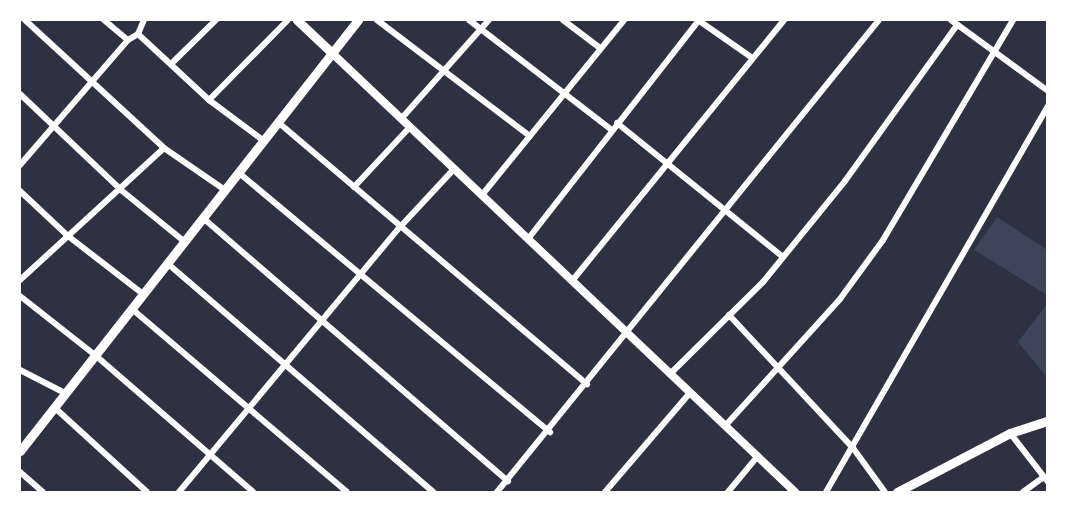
<!DOCTYPE html>
<style>
body{margin:0}
#map{position:relative;width:1067px;height:512px;overflow:hidden;background:#2d3142;font-family:"PT Serif",serif}
div>[style]{position:absolute}
[style*='--x']{left:calc(var(--x)*1px);top:calc(var(--y)*1px);width:calc(var(--w)*1px);rotate:calc(var(--a)*1deg)}
.green>*{inset:0;background:#3c4559}
.minor>*{height:6px;margin:-3px;padding:0 3px;transform-origin:3px;border-radius:3px;background:#fff}
.tertiary>*{height:8px;margin:-4px;padding:0 4px;transform-origin:4px;border-radius:4px;background:#fff}
.secondary>*{height:9px;margin:-4.5px;padding:0 4.5px;transform-origin:4.5px;border-radius:4.5px;background:#fff}
span{translate:-50% -50%;white-space:nowrap;text-align:center;line-height:1.15;-webkit-text-stroke:5px #fff;paint-order:stroke}
.frame{position:absolute;inset:0;border:21px solid #fff;pointer-events:none}
</style>
<div id="map">
<div class="green">
<div style="clip-path:polygon(997px 217px,1047px 250px,1047px 295px,974px 250px)"></div>
<div style="clip-path:polygon(1047px 304px,1047px 377px,1018px 342px)"></div>
</div>
<div class="minor">
<div style="--x:25;--y:20;--w:189;--a:42.6"></div>
<div style="--x:164;--y:148;--w:74;--a:34.5"></div>
<div style="--x:104;--y:20;--w:31;--a:40"></div>
<div style="--x:377;--y:20;--w:192;--a:37.2"></div>
<div style="--x:469;--y:20;--w:180;--a:37.6"></div>
<div style="--x:563;--y:20;--w:46;--a:37.1"></div>
<div style="--x:698;--y:20;--w:65;--a:34.9"></div>
<div style="--x:951;--y:20;--w:120;--a:36.2"></div>
<div style="--x:138;--y:34;--w:97;--a:42.9"></div>
<div style="--x:209;--y:100;--w:69;--a:36.7"></div>
<div style="--x:171;--y:64;--w:63;--a:-44.4"></div>
<div style="--x:20;--y:94;--w:139;--a:43.5"></div>
<div style="--x:121;--y:190;--w:82;--a:39.1"></div>
<div style="--x:209;--y:100;--w:112;--a:-45.4"></div>
<div style="--x:401;--y:119;--w:132;--a:-48.4"></div>
<div style="--x:279;--y:123;--w:404;--a:40.3"></div>
<div style="--x:617;--y:123;--w:213;--a:38.9"></div>
<div style="--x:20;--y:165;--w:165;--a:-49.2"></div>
<div style="--x:128;--y:40;--w:12;--a:-31"></div>
<div style="--x:138;--y:34;--w:15;--a:-67"></div>
<div style="--x:239;--y:173;--w:405;--a:39.8"></div>
<div style="--x:354;--y:187;--w:82;--a:-47"></div>
<div style="--x:20;--y:191;--w:66;--a:43.2"></div>
<div style="--x:68;--y:236;--w:95;--a:37.7"></div>
<div style="--x:482;--y:195;--w:225;--a:-50.9"></div>
<div style="--x:203;--y:218;--w:403;--a:40.8"></div>
<div style="--x:528;--y:239;--w:278;--a:-52"></div>
<div style="--x:167;--y:263;--w:351;--a:40.7"></div>
<div style="--x:20;--y:280;--w:195;--a:-42.5"></div>
<div style="--x:572;--y:281;--w:336;--a:-50.9"></div>
<div style="--x:20;--y:296;--w:95;--a:38.2"></div>
<div style="--x:95;--y:355;--w:209;--a:40.9"></div>
<div style="--x:132;--y:309;--w:282;--a:40.4"></div>
<div style="--x:729;--y:315;--w:182;--a:47"></div>
<div style="--x:853;--y:448;--w:54;--a:54"></div>
<div style="--x:20;--y:370;--w:51;--a:27.1"></div>
<div style="--x:670;--y:374;--w:131;--a:-44.7"></div>
<div style="--x:763;--y:282;--w:130;--a:-50.9"></div>
<div style="--x:845;--y:181;--w:192;--a:-54.3"></div>
<div style="--x:54;--y:407;--w:126;--a:42.4"></div>
<div style="--x:725;--y:426;--w:171;--a:-47.8"></div>
<div style="--x:840;--y:299;--w:73;--a:-53.9"></div>
<div style="--x:883;--y:240;--w:256;--a:-59.4"></div>
<div style="--x:1010;--y:433;--w:62;--a:52.2"></div>
<div style="--x:20;--y:472;--w:30;--a:41"></div>
<div style="--x:179;--y:492;--w:346;--a:-50.2"></div>
<div style="--x:401;--y:226;--w:78;--a:-47.1"></div>
<div style="--x:497;--y:492;--w:607;--a:-51.02"></div>
<div style="--x:605;--y:492;--w:130;--a:-49.4"></div>
<div style="--x:728;--y:492;--w:45;--a:-50.4"></div>
<div style="--x:826;--y:492;--w:445;--a:-60.1"></div>
<div style="--x:1023;--y:492;--w:26;--a:-36"></div>
</div>
<div class="tertiary">
<div style="--x:333;--y:54;--w:637;--a:43.47"></div>
</div>
<div class="secondary">
<div style="--x:297;--y:20;--w:50;--a:43.4"></div>
<div style="--x:20;--y:451;--w:548;--a:-51.9"></div>
<div style="--x:897;--y:492;--w:127;--a:-27.6"></div>
<div style="--x:1010;--y:433;--w:40;--a:-18"></div>
</div>
<div class="frame"></div>
</div>
